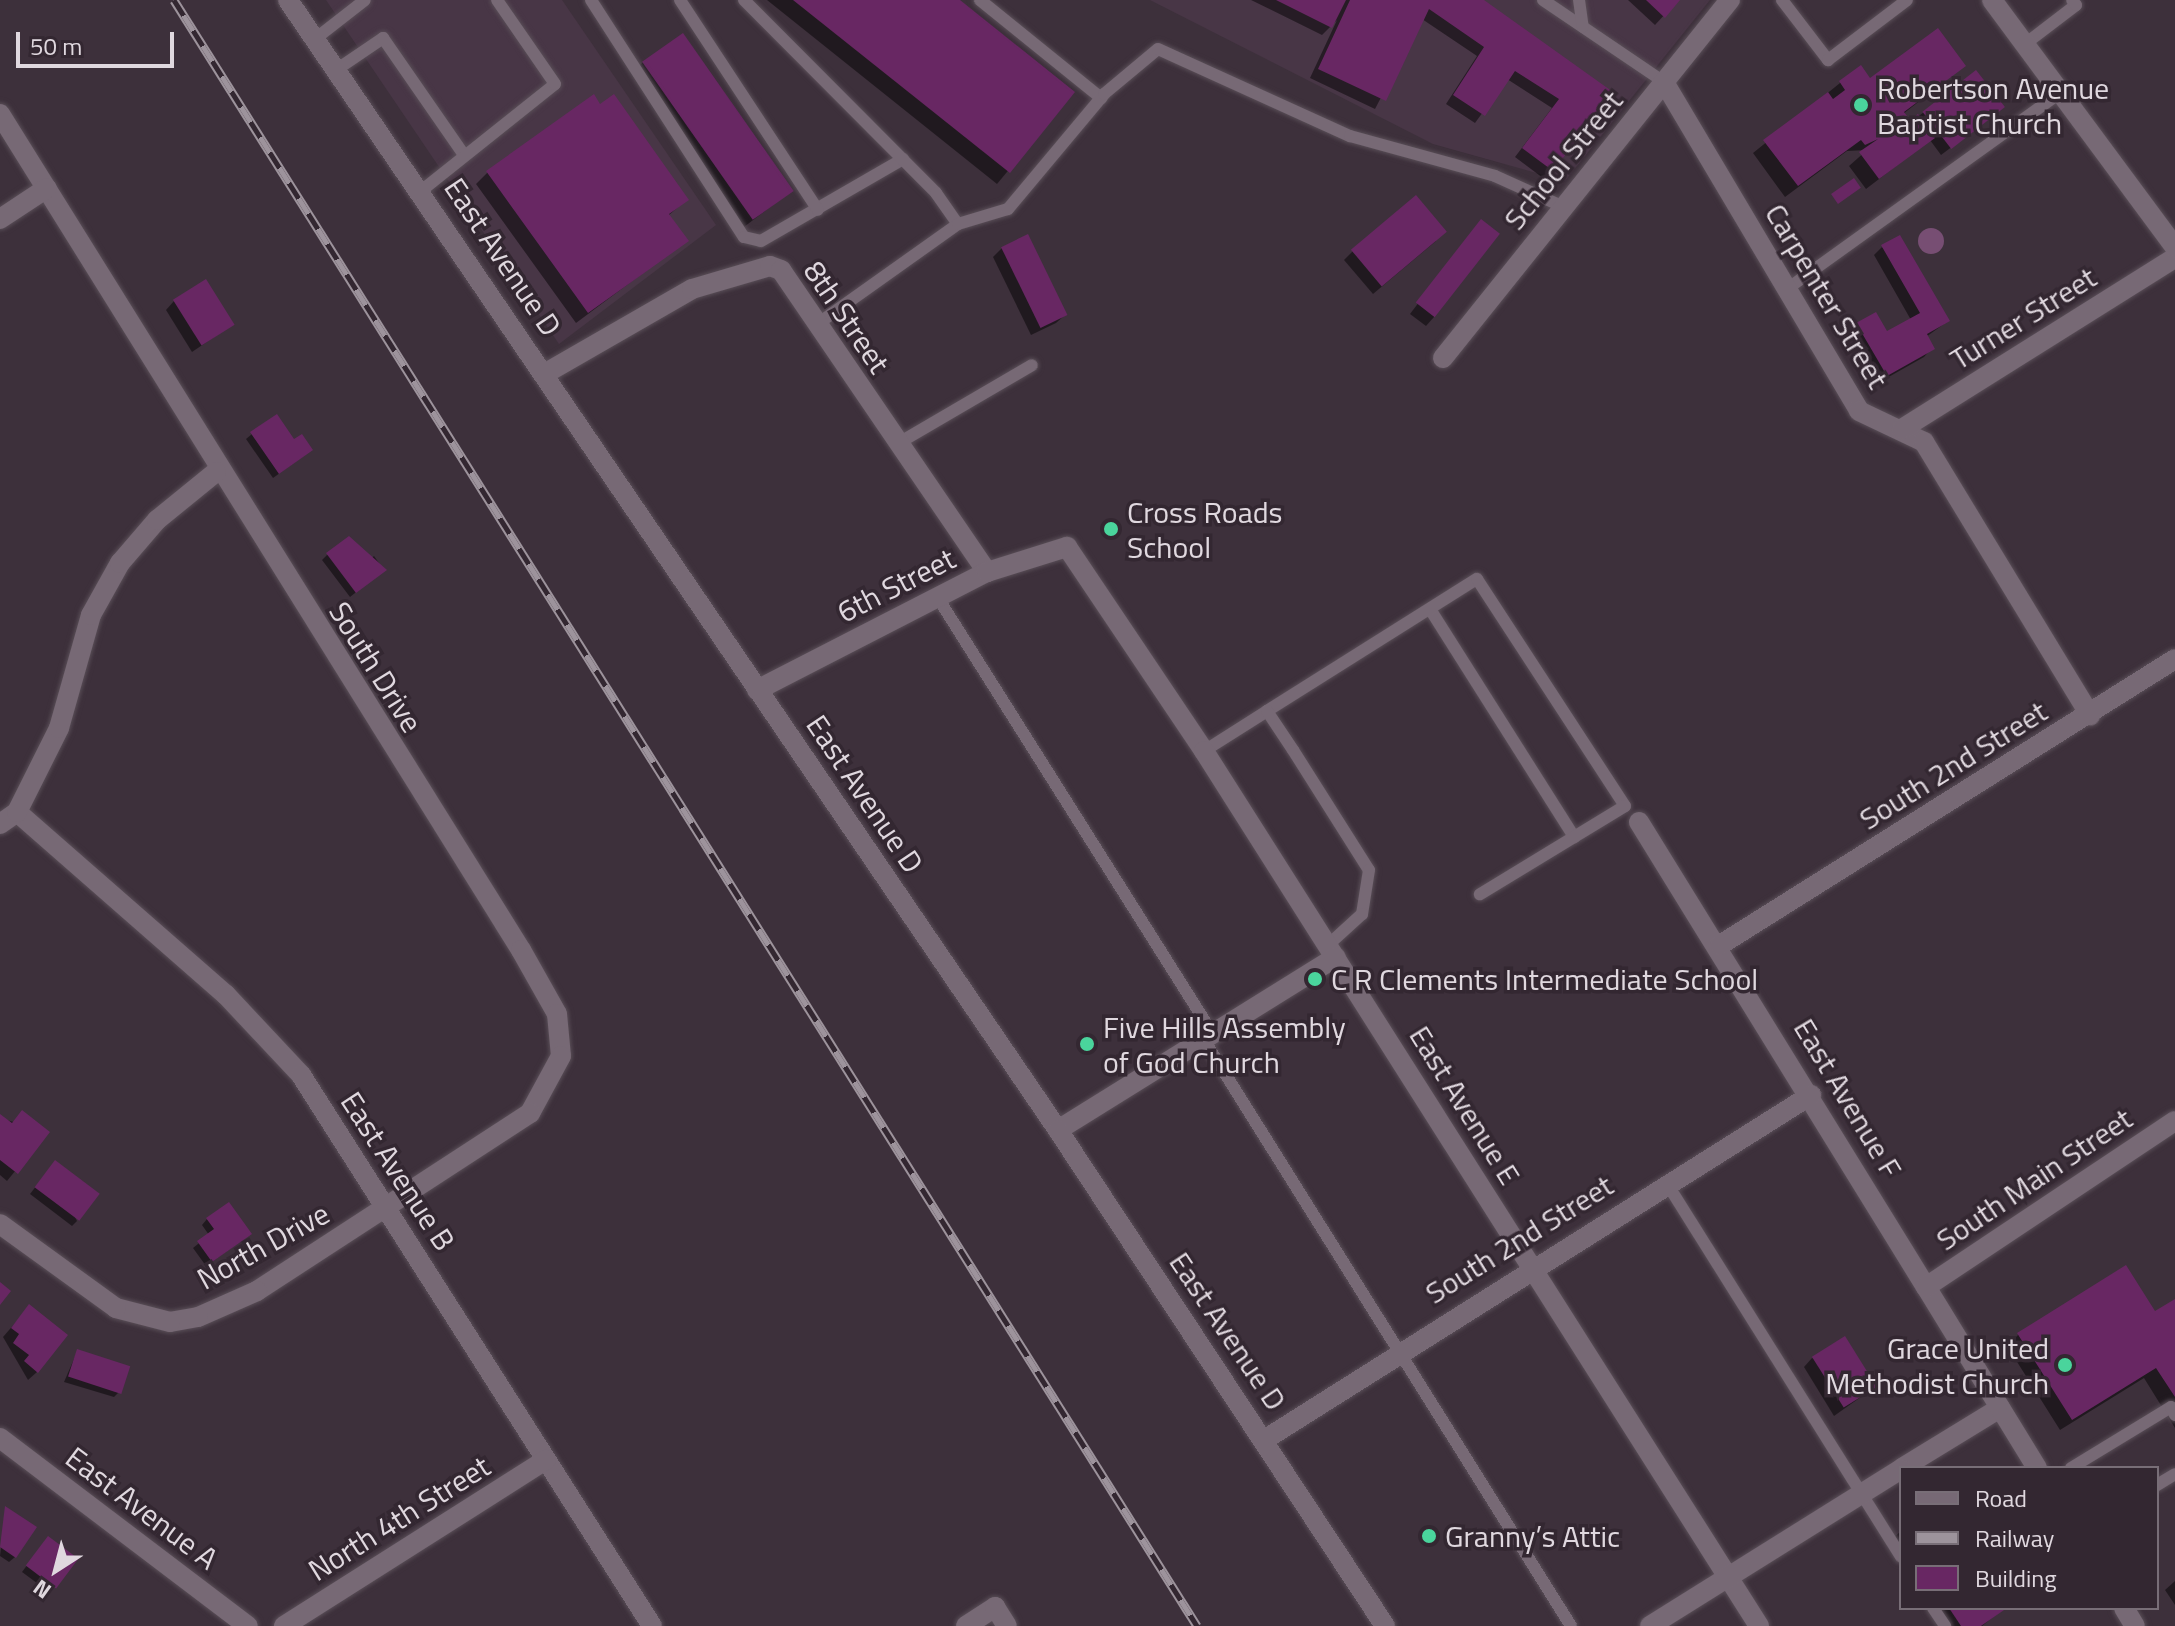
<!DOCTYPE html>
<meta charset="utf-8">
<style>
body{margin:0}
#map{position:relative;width:2175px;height:1626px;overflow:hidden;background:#3d303b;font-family:"Titillium Web",sans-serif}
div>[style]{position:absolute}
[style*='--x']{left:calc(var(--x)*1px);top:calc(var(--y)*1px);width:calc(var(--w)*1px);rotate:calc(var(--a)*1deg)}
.built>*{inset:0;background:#483646}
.green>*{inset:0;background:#774e73}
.round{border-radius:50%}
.shadow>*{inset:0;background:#0007}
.building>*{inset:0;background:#682763;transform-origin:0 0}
.roads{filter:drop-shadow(0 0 2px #594e57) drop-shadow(0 0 2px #594e57)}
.lane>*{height:12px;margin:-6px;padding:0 6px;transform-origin:6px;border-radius:6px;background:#776975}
.street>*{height:20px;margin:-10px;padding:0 10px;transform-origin:10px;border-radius:10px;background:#776975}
.secondary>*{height:20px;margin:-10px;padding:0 10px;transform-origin:10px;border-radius:10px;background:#776975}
.rail>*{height:9px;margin-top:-4.5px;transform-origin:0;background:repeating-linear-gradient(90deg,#332731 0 18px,#9d939c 0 36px);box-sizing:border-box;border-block:2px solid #9d939c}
.dots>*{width:22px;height:22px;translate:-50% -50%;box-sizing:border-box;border:4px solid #332731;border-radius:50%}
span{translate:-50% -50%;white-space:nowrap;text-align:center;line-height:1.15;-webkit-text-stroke:7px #332731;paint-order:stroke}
.poi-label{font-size:30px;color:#e0d8df}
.left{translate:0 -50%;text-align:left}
.right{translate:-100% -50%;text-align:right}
.street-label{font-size:30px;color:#e0d8df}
.legend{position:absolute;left:1899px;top:1466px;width:260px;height:144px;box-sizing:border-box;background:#332731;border:2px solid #786e77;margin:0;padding:10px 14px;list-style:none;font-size:24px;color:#e0d8df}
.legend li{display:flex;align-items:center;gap:16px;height:40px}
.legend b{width:40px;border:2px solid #786e77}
.north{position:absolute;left:16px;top:1530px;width:80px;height:80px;-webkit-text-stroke:6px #332731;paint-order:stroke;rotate:216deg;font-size:22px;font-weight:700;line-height:32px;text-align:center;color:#e0d8df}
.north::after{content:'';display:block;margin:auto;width:28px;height:36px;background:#e0d8df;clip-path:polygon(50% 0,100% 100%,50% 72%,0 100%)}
.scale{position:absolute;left:16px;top:32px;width:158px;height:36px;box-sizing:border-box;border:4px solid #e0d8df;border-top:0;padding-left:10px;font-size:24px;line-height:28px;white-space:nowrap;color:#e0d8df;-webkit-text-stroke:6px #332731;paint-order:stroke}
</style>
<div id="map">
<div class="built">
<div style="clip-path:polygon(326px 0,562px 0,716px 225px,559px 344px)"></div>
<div style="clip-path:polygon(1150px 0,1710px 0,1565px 181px,1433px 144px)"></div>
</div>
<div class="green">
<div class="round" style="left:1918px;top:228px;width:26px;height:26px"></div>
</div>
<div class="shadow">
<div style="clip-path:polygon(767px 0,957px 0,1073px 93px,997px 184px)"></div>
<div style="clip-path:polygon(1251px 0,1476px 0,1610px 92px,1543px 178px,1515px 157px,1552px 108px,1507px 79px,1475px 123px,1446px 104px,1477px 56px,1422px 19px,1375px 109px,1310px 78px,1337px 20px,1322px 35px)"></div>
<div style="clip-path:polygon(1628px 0,1678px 0,1655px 25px)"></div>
<div style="clip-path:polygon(643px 62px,790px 192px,740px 230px,632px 74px)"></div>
<div style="clip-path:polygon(1964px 66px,1903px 114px,1910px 123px,1924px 112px,1993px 116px,1941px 155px,1930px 140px,1866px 189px,1849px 166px,1867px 150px,1847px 151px,1785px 197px,1753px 153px,1840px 83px)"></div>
<div style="clip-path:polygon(488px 172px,687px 199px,668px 216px,686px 241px,576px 323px,476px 184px)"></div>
<div style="clip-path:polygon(1473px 231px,1434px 317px,1426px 326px,1410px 314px)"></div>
<div style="clip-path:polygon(1436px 241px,1373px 294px,1344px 260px,1353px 251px)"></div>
<div style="clip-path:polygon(1882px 247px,1948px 321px,1926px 337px,1932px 348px,1924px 357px,1878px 383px,1849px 334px,1857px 325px,1886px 334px,1911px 320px,1874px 255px)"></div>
<div style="clip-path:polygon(1002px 248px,1065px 315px,1056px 323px,1031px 335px,993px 257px)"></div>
<div style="clip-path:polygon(174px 301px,232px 325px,192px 352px,166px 310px)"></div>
<div style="clip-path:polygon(252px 434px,305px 455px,273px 478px,246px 439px)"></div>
<div style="clip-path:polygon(327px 555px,367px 562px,374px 556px,384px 570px,350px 597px,322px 560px)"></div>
<div style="clip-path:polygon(0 1118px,47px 1132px,7px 1181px,0 1175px)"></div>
<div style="clip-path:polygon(50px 1168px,77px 1221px,72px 1226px,30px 1194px)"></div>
<div style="clip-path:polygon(207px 1219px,244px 1239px,206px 1266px,193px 1248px,209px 1235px,202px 1225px)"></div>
<div style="clip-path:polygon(2175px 1301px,2175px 1428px,2144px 1378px,2060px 1430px,2007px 1346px,2019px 1334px,2155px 1314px)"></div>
<div style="clip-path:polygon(29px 1307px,37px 1372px,28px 1380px,3px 1337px)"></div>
<div style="clip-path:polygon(77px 1352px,120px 1391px,114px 1397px,64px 1382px)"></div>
<div style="clip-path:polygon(1812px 1358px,1875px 1387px,1834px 1416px,1804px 1367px)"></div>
<div style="clip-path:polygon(6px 1509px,15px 1557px,9px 1562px,0 1556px)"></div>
<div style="clip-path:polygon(1901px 1531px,1901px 1557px,1890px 1541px)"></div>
<div style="clip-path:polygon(43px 1544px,76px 1559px,49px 1592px,22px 1572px)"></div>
<div style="clip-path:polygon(2175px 1581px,2175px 1605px,2165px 1590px)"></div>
<div style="clip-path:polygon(1935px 1608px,2000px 1608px,2002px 1610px,1982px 1626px,1947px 1626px)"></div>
</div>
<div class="building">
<div style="clip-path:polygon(793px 0,960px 0,1075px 92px,1010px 173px)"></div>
<div style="clip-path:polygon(1276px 0,1346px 0,1332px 28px)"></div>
<div style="clip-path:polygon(1350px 0,1484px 0,1613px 92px,1553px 171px,1522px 148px,1559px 99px,1515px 71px,1485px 116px,1453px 95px,1484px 47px,1429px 9px,1386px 101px,1318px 69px)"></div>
<div style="clip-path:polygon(1646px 0,1680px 0,1665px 18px)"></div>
<div style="clip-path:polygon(1938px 28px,1966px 66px,1904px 112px,1910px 120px,1918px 114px,1935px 138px,1879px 179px,1859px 152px,1878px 139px,1865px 145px,1861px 140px,1798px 186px,1763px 140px,1828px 92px,1833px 99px,1845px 90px,1839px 81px,1861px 65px,1870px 78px)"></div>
<div style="left:683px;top:33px;width:193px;height:50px;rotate:55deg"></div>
<div style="left:1976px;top:70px;width:47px;height:68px;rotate:52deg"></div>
<div style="clip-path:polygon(594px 94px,600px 104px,614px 94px,689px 200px,669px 214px,689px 241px,588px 313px,486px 171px)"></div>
<div style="left:1854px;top:178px;width:12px;height:28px;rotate:55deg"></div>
<div style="left:1416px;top:195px;width:48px;height:85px;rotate:50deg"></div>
<div style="left:1481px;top:219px;width:24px;height:106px;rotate:38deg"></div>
<div style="left:1028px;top:234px;width:90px;height:30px;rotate:64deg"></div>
<div style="clip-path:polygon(1900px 235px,1950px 321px,1927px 334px,1935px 349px,1887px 376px,1856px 323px,1876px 312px,1887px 331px,1920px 313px,1881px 245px)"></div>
<div style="left:206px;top:279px;width:54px;height:39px;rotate:58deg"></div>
<div style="clip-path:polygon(277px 414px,294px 439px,302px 434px,313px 450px,279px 474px,250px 432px)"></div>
<div style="clip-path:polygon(349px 536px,387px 570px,356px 593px,326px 553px)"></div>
<div style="clip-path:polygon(22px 1110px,50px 1132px,18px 1174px,0 1160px,0 1114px,12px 1123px)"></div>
<div style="left:55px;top:1160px;width:56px;height:34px;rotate:37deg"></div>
<div style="clip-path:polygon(229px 1202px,252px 1234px,212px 1262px,197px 1241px,214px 1229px,206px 1218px)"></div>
<div style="clip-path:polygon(2126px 1265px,2155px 1311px,2175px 1299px,2175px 1397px,2156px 1368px,2072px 1420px,2017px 1333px)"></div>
<div style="clip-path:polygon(0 1282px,11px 1291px,0 1305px)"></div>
<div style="clip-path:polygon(29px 1304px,68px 1335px,38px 1373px,24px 1361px,29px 1355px,13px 1343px,19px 1334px,11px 1328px)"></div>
<div style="left:1845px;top:1336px;width:60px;height:39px;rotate:58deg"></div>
<div style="left:77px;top:1349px;width:56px;height:29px;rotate:18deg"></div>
<div style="clip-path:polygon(5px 1506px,37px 1527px,16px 1558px,0 1547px)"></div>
<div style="left:48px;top:1536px;width:38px;height:37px;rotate:37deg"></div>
<div style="clip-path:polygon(1949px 1608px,2003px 1608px,2004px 1610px,1981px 1626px,1961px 1626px)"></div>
</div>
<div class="roads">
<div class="lane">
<div style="--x:591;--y:0;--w:282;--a:57.2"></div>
<div style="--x:744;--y:237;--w:17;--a:13"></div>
<div style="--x:761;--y:241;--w:164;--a:-30"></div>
<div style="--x:680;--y:0;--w:251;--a:56.7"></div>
<div style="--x:744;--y:0;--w:272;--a:45.1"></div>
<div style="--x:936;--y:193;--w:38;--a:55"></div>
<div style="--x:980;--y:0;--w:156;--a:39"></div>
<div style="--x:1543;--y:0;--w:146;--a:34.1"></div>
<div style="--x:1579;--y:0;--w:27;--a:82"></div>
<div style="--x:1782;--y:0;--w:76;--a:52.5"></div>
<div style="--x:1828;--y:60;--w:99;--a:-37.2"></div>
<div style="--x:315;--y:39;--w:63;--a:-38"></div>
<div style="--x:2025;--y:44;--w:64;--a:-37.4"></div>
<div style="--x:2076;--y:5;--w:6;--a:-129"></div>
<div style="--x:336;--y:70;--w:57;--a:-34.2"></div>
<div style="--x:383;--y:38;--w:139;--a:55.3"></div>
<div style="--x:421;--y:191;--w:171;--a:-38.6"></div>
<div style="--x:555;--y:84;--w:102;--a:-124.6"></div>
<div style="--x:1787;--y:289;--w:337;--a:-35.7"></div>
<div style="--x:816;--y:325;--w:174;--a:-35.4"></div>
<div style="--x:958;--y:224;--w:52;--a:-16.7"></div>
<div style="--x:1008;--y:209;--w:150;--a:-50.1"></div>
<div style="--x:1104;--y:94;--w:70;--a:-39.8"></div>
<div style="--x:1158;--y:49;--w:211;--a:24.4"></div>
<div style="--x:1350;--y:136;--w:150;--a:15.4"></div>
<div style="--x:1495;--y:176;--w:76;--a:24.2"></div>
<div style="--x:897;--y:444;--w:156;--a:-30.3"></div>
<div style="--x:938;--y:598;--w:515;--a:57.76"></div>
<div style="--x:1430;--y:609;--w:270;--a:57.7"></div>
<div style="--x:1267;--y:711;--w:248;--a:-32.2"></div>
<div style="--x:1477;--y:579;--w:271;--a:56.9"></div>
<div style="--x:1625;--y:806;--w:170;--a:148.7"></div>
<div style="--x:1204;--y:751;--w:75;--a:-32.4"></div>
<div style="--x:1267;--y:711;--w:47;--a:56.3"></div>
<div style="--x:1293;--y:750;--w:142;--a:57.7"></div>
<div style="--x:1369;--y:870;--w:45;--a:99"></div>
<div style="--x:1362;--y:914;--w:46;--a:137.6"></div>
<div style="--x:1204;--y:1040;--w:691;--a:57.94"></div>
<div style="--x:1666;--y:1182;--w:442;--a:57.9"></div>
<div style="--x:2071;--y:1468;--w:117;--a:-31.4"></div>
<div style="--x:2171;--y:1407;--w:9;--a:63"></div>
<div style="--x:2157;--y:1485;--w:21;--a:-31"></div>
<div style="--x:1933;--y:1608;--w:22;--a:56"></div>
</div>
<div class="street">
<div style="--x:1664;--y:82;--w:382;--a:59.3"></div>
<div style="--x:1859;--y:411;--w:72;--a:25.5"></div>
<div style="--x:1924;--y:442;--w:320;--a:58.7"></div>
<div style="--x:0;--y:114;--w:985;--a:58.07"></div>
<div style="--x:521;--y:950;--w:73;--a:60.6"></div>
<div style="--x:557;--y:1014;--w:42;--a:84.6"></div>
<div style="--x:561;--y:1056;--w:65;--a:118.5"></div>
<div style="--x:530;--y:1113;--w:326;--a:146.9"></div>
<div style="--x:257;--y:1291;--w:64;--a:156.2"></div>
<div style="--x:198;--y:1317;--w:28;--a:170"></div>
<div style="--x:170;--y:1322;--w:56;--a:-165.5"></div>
<div style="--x:116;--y:1308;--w:143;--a:-144.1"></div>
<div style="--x:0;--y:219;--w:56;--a:-33.4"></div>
<div style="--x:1443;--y:358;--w:459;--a:-51.3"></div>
<div style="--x:546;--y:373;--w:168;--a:-29.9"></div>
<div style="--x:692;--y:289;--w:81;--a:-16.4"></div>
<div style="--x:770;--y:266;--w:12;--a:20"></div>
<div style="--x:781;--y:270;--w:366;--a:55.7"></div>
<div style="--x:1902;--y:429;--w:322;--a:-32.1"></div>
<div style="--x:757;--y:690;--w:259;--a:-27.2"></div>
<div style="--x:987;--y:572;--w:84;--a:-17.4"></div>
<div style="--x:1067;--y:547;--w:246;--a:56.1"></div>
<div style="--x:1204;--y:751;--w:1036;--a:57.61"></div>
<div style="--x:17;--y:812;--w:278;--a:41.2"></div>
<div style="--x:226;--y:995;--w:110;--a:46.8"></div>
<div style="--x:301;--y:1075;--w:653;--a:57.5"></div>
<div style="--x:1639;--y:822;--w:546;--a:58.32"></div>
<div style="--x:0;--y:824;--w:21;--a:-35"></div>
<div style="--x:17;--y:812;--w:94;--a:-63.4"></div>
<div style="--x:59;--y:728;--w:117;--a:-74.2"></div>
<div style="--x:91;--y:615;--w:60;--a:-60.9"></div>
<div style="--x:120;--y:563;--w:57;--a:-49.3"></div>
<div style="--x:157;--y:520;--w:76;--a:-39.1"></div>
<div style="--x:1720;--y:945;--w:537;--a:-32.15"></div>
<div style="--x:1058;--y:1130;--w:327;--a:-31.9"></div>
<div style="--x:0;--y:1438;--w:311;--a:37.2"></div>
<div style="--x:1264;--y:1440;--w:647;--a:-32.24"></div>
<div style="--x:284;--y:1626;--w:310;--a:-32.4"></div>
<div style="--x:966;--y:1626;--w:35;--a:-33"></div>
<div style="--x:995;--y:1607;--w:22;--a:58"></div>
</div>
<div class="secondary">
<div style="--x:288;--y:0;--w:1367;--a:55.73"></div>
<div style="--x:1058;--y:1130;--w:594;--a:56.6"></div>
<div style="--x:1992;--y:0;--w:307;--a:53.5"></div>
<div style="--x:1902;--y:1468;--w:115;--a:-31.5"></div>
<div style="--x:2037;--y:1468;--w:212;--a:-121.5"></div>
<div style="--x:1926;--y:1287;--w:299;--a:-33.7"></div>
<div style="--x:2124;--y:1608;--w:21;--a:59"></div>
<div style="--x:1650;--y:1626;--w:296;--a:-32"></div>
</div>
</div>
<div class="rail">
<div style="--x:174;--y:0;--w:1921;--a:57.82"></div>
</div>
<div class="dots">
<div style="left:1861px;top:105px;background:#4ad49c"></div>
<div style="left:1111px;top:529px;background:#4ad49c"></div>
<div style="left:1315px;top:979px;background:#4ad49c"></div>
<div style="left:1087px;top:1044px;background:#4ad49c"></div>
<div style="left:2065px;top:1365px;background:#4ad49c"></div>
<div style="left:1429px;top:1536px;background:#4ad49c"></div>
</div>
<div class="poi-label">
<span class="left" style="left:1877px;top:105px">Robertson Avenue<br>Baptist Church</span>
<span class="left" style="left:1127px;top:529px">Cross Roads<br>School</span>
<span class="left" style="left:1331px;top:979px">C R Clements Intermediate School</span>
<span class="left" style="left:1103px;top:1044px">Five Hills Assembly<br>of God Church</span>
<span class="right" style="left:2049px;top:1365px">Grace United<br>Methodist Church</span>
<span class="left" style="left:1445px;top:1536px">Granny’s Attic</span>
</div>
<div class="street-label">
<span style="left:1563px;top:160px;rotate:-51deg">School Street</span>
<span style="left:503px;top:257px;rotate:56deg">East Avenue D</span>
<span style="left:1827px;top:296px;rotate:59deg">Carpenter Street</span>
<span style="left:847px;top:317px;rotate:56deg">8th Street</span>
<span style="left:2023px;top:318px;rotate:-32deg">Turner Street</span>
<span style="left:896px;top:585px;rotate:-27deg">6th Street</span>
<span style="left:376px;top:667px;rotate:58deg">South Drive</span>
<span style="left:1953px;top:765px;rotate:-32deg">South 2nd Street</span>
<span style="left:865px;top:794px;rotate:56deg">East Avenue D</span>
<span style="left:1848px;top:1098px;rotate:59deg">East Avenue F</span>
<span style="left:1465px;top:1105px;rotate:58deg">East Avenue E</span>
<span style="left:398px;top:1171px;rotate:57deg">East Avenue B</span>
<span style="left:2034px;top:1179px;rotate:-34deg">South Main Street</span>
<span style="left:1519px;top:1239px;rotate:-32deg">South 2nd Street</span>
<span style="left:263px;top:1246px;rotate:-29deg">North Drive</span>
<span style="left:1228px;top:1331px;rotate:56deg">East Avenue D</span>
<span style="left:142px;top:1508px;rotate:37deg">East Avenue A</span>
<span style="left:399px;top:1518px;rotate:-32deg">North 4th Street</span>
</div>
<ul class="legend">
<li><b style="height:10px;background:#776975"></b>Road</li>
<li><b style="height:10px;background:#9d939c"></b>Railway</li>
<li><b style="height:22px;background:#682763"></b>Building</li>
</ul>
<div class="north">N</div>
<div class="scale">50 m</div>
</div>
